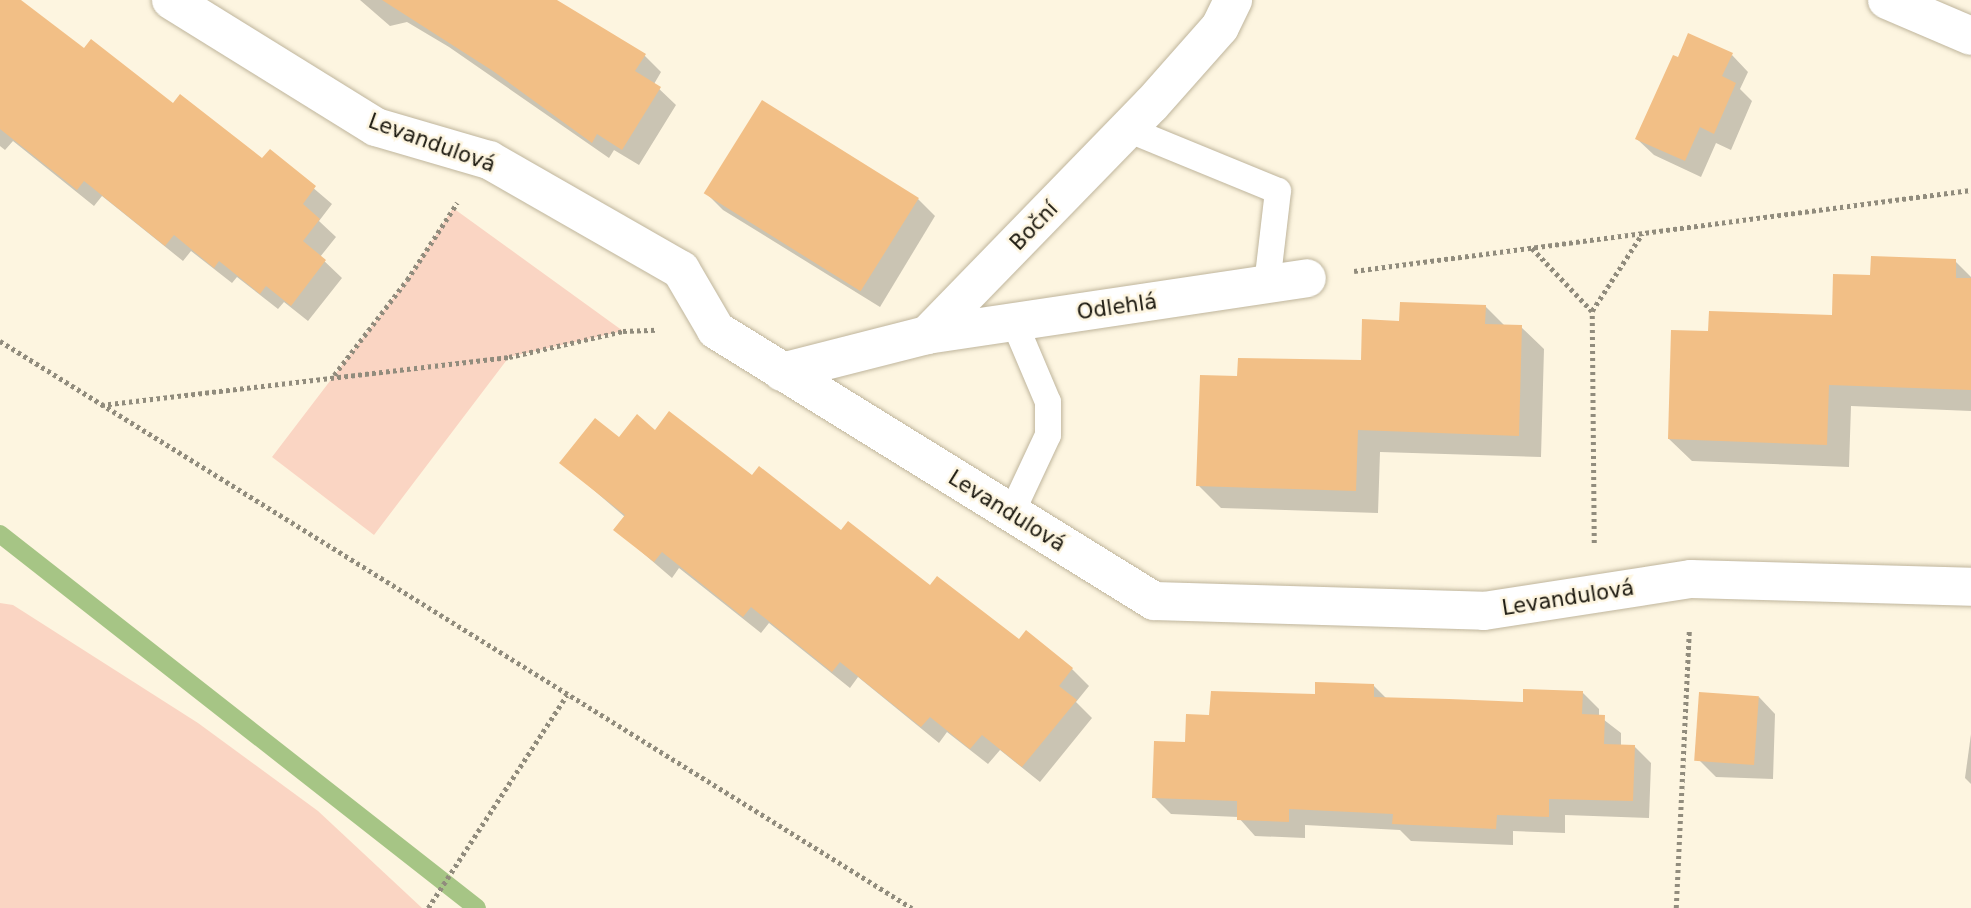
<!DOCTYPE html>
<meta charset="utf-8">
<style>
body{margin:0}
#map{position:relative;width:1971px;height:908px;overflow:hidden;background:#fdf5e0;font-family:"DejaVu Sans",sans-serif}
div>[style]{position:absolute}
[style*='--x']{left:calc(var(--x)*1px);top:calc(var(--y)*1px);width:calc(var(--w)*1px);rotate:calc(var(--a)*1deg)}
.green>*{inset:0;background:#fad5c3}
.shadow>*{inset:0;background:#0003}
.stream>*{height:18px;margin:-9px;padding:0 9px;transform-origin:9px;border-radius:9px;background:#a6c585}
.building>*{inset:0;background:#f2bf86;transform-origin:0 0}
.path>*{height:4.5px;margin-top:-2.25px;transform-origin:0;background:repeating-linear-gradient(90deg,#918c7d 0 3.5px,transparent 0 7px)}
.roads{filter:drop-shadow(0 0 2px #bfb59c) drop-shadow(0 0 2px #bfb59c)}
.lane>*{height:26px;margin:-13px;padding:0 13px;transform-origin:13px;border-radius:13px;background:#fff}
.street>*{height:38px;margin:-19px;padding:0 19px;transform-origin:19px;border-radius:19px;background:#fff}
span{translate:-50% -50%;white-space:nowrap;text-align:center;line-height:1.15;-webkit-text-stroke:5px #fdf5e0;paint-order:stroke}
.street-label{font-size:21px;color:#1b180f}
</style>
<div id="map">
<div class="green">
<div style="clip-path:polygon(453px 208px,623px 331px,509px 357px,374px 535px,272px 457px,407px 280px)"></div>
<div style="clip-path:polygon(0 603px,13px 605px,198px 723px,318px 811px,422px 908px,0 908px)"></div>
</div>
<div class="shadow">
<div style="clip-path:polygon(0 0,19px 0,84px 51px,262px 161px,270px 151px,332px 204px,319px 221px,336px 237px,320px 257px,342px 278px,308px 321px,284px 302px,278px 309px,237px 277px,232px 283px,191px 251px,183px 261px,102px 196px,94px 206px,13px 141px,5px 150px,0 146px)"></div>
<div style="clip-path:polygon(360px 0,554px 0,645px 56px,661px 72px,654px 84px,676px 105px,639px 165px,614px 150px,609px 158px,449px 47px,407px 22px,390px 26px)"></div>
<div style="clip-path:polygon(1732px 55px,1748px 72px,1740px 89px,1752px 101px,1731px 150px,1716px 143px,1701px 177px,1654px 155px,1637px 139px)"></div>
<div style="clip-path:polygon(707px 194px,918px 199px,935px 216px,880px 307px,723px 210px)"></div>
<div style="clip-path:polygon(1955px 261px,1971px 277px,1971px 411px,1851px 406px,1849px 467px,1692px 461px,1669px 439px,1710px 332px,1833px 317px)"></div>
<div style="clip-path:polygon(1485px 306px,1505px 326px,1521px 327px,1544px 349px,1541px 457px,1380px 452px,1378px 513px,1221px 508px,1198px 485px,1239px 378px,1362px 362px,1401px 323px)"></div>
<div style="clip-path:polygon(655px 432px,752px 478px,1019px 642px,1072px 669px,1089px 686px,1076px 702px,1092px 718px,1040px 782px,1000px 750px,988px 764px,947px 732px,939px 743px,858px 677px,850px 688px,769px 623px,761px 633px,679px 568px,672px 578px,616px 530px,625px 517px,561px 462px,619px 440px)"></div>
<div style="clip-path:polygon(1374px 686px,1387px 699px,1524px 704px,1582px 692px,1599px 709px,1599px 716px,1621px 733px,1621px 746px,1634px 746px,1651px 763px,1649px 818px,1565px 815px,1565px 833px,1513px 831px,1513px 845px,1411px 841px,1400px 830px,1305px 825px,1305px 838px,1255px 836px,1238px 817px,1171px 814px,1154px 797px,1187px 744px,1211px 717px)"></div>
<div style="clip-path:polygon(1759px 697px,1775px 714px,1773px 779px,1716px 777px,1699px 760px)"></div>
<div style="clip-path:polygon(1971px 734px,1971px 784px,1965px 778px)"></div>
</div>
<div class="stream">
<div style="--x:0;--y:534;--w:606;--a:38.1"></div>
</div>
<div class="building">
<div style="clip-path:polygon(0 0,21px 0,84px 48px,91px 39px,173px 103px,180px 94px,262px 158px,270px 149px,316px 186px,303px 204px,320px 219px,303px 241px,326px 260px,291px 306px,266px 286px,260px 294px,219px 261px,214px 268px,174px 235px,165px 246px,84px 181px,77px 190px,0 129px)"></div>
<div style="clip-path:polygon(382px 0,557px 0,646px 54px,635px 71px,661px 87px,622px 150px,597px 134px,592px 143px,493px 71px)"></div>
<div style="clip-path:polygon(1688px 33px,1733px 53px,1722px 76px,1736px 83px,1714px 134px,1700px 127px,1685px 161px,1635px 139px,1673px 55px,1678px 57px)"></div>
<div style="left:762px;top:100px;width:185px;height:110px;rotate:32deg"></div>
<div style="clip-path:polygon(1871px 256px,1956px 259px,1956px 278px,1971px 278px,1971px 390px,1829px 385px,1827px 445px,1668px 439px,1671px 330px,1708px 331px,1709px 311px,1832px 315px,1833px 274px,1870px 275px)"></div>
<div style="clip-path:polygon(1400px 302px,1486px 305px,1485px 324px,1522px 325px,1519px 436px,1358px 430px,1356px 491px,1196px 486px,1200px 375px,1237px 376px,1238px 358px,1361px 360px,1362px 319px,1399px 321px)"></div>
<div style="clip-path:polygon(669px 411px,752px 475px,759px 466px,841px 530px,848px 521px,930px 585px,937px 576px,1019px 639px,1026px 630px,1073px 668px,1059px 686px,1077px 700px,1022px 767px,982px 735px,970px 749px,930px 717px,921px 727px,840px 662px,832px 672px,751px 607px,743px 617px,662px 552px,654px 562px,613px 530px,625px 515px,559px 463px,595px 418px,619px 437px,637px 414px,655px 430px)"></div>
<div style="clip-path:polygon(1315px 682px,1374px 684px,1374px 697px,1449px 699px,1523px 702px,1523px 689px,1583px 691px,1582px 714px,1605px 715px,1604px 744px,1635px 745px,1633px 801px,1549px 799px,1549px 817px,1497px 815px,1496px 829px,1392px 824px,1393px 814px,1289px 809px,1289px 822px,1237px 820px,1237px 801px,1152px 798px,1154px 741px,1185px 742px,1186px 714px,1209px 715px,1211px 691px,1315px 694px)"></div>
<div style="left:1699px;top:692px;width:60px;height:69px;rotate:4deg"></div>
</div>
<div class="path">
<div style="--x:1532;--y:248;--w:87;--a:46.4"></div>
<div style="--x:1354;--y:271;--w:622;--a:-7.48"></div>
<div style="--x:0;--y:341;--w:1074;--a:31.87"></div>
<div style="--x:334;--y:375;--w:120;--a:-52.5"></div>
<div style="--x:407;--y:280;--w:92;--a:-57"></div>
<div style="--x:101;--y:405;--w:411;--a:-6.7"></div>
<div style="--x:509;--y:357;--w:117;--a:-12.8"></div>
<div style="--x:623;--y:331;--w:34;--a:-2"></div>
<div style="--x:1594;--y:543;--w:232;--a:-90.5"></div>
<div style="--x:1592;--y:311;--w:92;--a:-57"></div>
<div style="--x:428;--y:908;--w:254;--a:-56.9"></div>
<div style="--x:1676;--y:908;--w:279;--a:-87.3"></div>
</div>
<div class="roads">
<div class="lane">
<div style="--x:1127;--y:129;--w:163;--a:22.3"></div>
<div style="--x:1278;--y:191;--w:94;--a:96.7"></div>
<div style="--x:1011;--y:514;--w:87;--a:-64.9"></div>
<div style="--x:1048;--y:435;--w:33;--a:-90"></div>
<div style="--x:1048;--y:402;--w:87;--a:-113"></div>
</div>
<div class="street">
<div style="--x:171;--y:0;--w:241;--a:31.8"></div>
<div style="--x:376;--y:127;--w:118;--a:16.3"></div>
<div style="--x:489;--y:160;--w:221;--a:29.8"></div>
<div style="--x:681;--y:270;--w:69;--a:59.7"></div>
<div style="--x:716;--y:330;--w:515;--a:31.75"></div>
<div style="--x:1154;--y:601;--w:330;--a:1.7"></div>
<div style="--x:1484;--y:611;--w:209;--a:-8.8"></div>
<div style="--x:1691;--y:579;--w:280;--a:1.6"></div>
<div style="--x:1887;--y:0;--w:91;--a:23.2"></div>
<div style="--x:927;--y:335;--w:384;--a:-8.5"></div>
<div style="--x:782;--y:372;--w:150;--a:-14.3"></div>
<div style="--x:927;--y:335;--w:321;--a:-45.8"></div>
<div style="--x:1151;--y:105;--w:104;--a:-48.5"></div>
<div style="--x:1220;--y:27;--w:30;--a:-64"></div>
</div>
</div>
<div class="street-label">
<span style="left:432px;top:143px;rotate:20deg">Levandulová</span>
<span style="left:1034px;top:226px;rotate:-46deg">Boční</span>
<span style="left:1117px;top:307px;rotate:-8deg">Odlehlá</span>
<span style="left:1007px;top:511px;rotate:32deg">Levandulová</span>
<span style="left:1568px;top:598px;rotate:-9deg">Levandulová</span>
</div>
</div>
